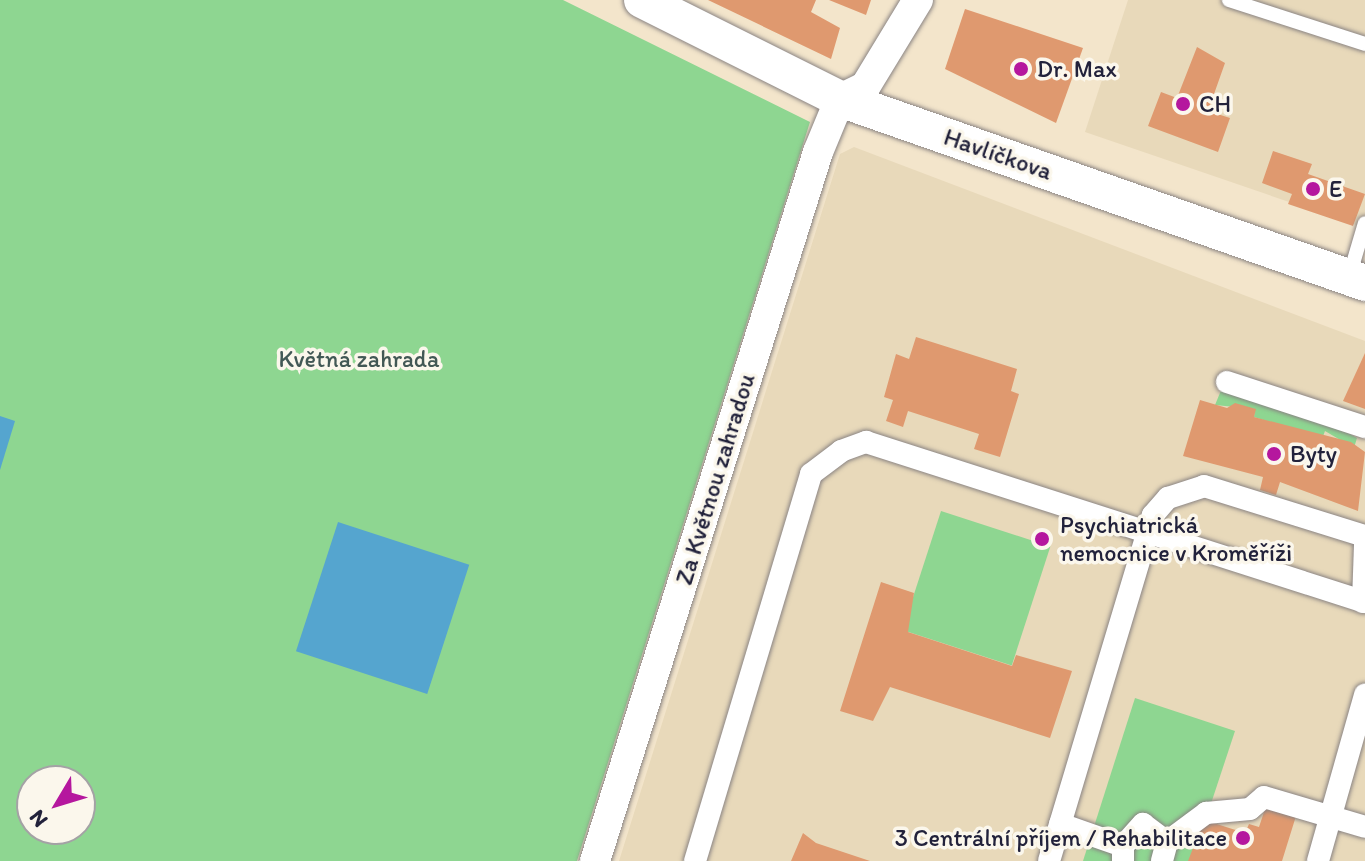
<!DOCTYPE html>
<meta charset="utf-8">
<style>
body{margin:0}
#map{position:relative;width:1365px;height:861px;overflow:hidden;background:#f3e5cb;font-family:Itim,sans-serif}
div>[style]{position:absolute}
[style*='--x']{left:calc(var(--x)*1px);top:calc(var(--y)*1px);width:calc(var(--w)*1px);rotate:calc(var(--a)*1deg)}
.built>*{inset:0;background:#e8d9ba}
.green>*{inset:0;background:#8ed691;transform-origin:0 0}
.water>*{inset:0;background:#55a5cf;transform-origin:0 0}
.building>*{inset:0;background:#df996f}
.roads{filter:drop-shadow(0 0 2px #8a8483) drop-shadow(0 0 2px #8a8483)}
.service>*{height:14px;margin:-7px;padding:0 7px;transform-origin:7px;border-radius:7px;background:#fff}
.pedestrian>*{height:22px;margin:-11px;padding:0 11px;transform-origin:11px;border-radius:11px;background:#fff}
.minor>*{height:30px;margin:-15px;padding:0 15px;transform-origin:15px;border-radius:15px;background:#fff}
.tertiary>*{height:36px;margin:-18px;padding:0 18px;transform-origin:18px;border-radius:18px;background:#fff}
.dots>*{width:22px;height:22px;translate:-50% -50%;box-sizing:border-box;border:4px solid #fbf7ec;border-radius:50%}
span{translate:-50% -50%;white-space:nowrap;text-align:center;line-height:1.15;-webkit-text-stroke:7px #fbf7ec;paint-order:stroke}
.poi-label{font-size:24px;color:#22223b}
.left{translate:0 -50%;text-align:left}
.right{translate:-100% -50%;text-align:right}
.street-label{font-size:24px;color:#22223b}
.park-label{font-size:24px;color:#425855}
.north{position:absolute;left:16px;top:765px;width:80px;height:80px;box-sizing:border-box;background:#fbf7ec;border:2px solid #a4a2a5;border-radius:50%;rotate:232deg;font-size:22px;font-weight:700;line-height:32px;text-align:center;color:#22223b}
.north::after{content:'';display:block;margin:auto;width:28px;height:36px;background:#b5179e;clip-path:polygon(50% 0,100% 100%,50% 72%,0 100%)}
</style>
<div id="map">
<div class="built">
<div style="clip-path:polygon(1128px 0,1365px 0,1365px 228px,1085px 132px)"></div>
<div style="clip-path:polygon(854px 147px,1365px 341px,1365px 861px,619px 861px,840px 154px)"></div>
</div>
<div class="green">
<div style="clip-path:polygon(evenodd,0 0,563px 0,810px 122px,577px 861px,0 861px,0 0,32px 781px,80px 781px,80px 829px,32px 829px,32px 781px)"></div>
<div style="clip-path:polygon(1222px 388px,1336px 426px,1357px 438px,1354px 448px,1325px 431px,1322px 439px,1254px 417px,1255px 409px,1215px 405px)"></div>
<div style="left:941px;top:511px;width:115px;height:125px;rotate:18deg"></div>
<div style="clip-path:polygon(1135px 698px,1235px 731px,1192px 861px,1083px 861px)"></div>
</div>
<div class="water">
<div style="clip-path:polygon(0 416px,15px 421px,0 470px)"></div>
<div style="left:338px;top:522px;width:138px;height:136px;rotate:18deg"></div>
</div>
<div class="building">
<div style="clip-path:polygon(708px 0,816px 0,811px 12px,840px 28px,831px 59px)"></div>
<div style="clip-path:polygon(829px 0,871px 0,866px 15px)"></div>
<div style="clip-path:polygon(965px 9px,1083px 48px,1056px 123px,945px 69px)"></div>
<div style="clip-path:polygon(1197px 47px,1225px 63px,1208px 111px,1230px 118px,1218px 152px,1148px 126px,1161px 92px,1177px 98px)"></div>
<div style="clip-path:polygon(1273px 151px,1312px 164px,1308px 174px,1365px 194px,1353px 226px,1288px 204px,1292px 194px,1262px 183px)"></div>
<div style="clip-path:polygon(916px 337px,1017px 369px,1011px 391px,1019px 394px,1000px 457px,974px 449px,979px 434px,908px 411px,903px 427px,886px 421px,893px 400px,884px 397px,896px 354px,909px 359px)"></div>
<div style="clip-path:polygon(1365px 353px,1365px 409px,1343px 401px)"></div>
<div style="clip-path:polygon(1200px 400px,1227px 408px,1235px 403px,1256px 409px,1254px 417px,1351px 442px,1365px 452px,1358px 511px,1280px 482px,1276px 495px,1260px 490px,1263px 477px,1183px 456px)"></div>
<div style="clip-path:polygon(881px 582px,914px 593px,908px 632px,1012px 666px,1016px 655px,1072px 671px,1050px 738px,890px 687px,873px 721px,840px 711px)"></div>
<div style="clip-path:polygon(1266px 806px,1296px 816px,1282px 861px,1188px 861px,1204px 820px,1245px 833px,1249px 824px,1259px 827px)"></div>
<div style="clip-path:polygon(803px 833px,816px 843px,870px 861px,791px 861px)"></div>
</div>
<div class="roads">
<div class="service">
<div style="--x:1229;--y:0;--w:143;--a:17.9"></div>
<div style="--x:1349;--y:277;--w:56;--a:-73.5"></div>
</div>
<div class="pedestrian">
<div style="--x:1227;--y:382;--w:145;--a:18.1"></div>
<div style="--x:1363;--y:602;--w:58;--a:-88"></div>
<div style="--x:1060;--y:824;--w:67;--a:19.2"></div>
<div style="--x:1167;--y:842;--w:49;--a:-36.6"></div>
<div style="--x:1206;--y:813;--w:44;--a:-5.2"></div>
<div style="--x:1250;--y:809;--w:18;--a:-41"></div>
<div style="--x:1264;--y:797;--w:105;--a:16.5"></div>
<div style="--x:695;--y:861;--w:404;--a:-73.3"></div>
<div style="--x:811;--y:474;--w:38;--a:-37"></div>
<div style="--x:841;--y:451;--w:27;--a:-20"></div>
<div style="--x:866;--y:442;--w:524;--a:17.78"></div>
<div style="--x:1049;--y:861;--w:361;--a:-73.3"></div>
<div style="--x:1153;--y:515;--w:23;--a:-49"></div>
<div style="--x:1168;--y:498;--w:38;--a:-18"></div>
<div style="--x:1204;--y:486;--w:169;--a:17.3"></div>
<div style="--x:1123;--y:861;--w:15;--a:-90"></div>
<div style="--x:1123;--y:846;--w:30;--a:-48"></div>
<div style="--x:1143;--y:824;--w:30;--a:37"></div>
<div style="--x:1167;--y:842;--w:20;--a:105"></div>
<div style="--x:1318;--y:861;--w:173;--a:-74.2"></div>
</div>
<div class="minor">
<div style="--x:595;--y:861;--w:743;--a:-72.54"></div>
<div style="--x:818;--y:152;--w:57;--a:-67.5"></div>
<div style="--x:840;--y:99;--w:28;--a:-26"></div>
<div style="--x:865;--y:87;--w:102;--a:-58.7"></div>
</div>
<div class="tertiary">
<div style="--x:642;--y:0;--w:221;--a:26.6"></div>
<div style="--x:840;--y:99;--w:556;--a:19.31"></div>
</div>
</div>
<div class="dots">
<div style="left:1021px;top:69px;background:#b5179e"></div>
<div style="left:1183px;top:104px;background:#b5179e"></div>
<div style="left:1313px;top:189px;background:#b5179e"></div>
<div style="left:1274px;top:454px;background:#b5179e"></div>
<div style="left:1042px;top:539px;background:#b5179e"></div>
<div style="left:1243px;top:838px;background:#b5179e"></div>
</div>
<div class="poi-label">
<span class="left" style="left:1037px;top:69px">Dr. Max</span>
<span class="left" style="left:1199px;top:104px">CH</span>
<span class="left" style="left:1329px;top:189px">E</span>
<span class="left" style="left:1290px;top:454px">Byty</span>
<span class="left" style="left:1060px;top:539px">Psychiatrická<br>nemocnice v Kroměříži</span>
<span class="right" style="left:1227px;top:838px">3 Centrální příjem / Rehabilitace</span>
</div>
<div class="street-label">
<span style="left:998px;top:154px;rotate:19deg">Havlíčkova</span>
<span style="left:715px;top:479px;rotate:-73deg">Za Květnou zahradou</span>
</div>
<div class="park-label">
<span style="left:359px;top:359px">Květná zahrada</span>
</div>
<div class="north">N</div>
</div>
